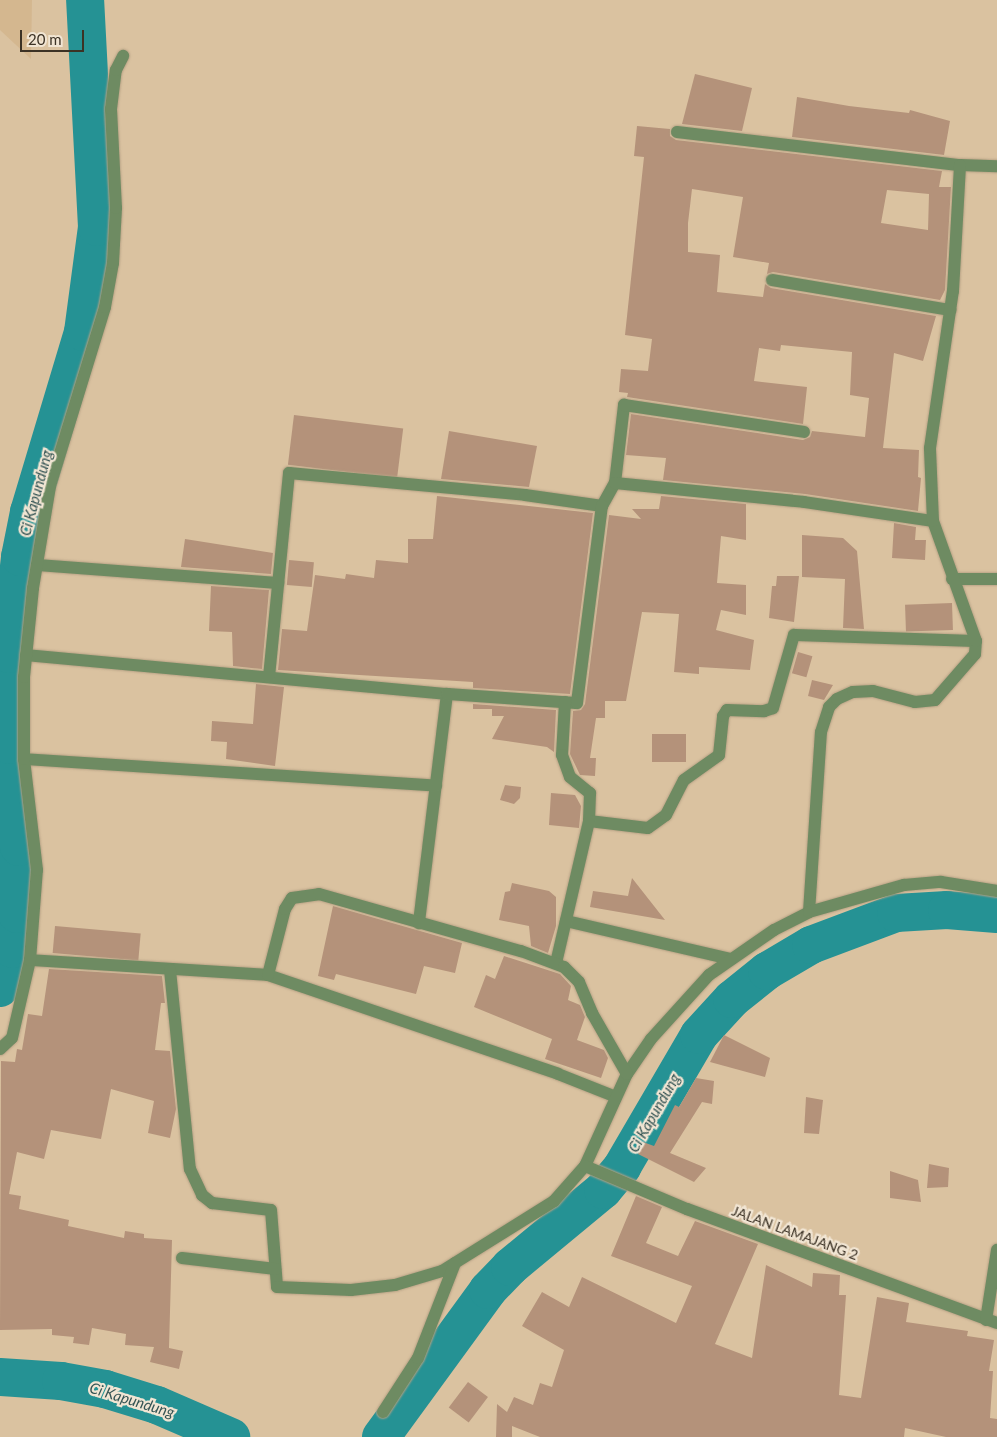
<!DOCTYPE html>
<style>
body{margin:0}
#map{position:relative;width:997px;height:1437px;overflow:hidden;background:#dac2a0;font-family:Lato,sans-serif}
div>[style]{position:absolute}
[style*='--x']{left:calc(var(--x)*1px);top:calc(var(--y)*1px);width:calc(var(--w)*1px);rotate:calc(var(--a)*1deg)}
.built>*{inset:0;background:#d4b78f}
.river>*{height:38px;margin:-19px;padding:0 19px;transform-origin:19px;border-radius:19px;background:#259294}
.building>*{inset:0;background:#b4927a;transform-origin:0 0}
.roads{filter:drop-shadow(0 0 1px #b7a285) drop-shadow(0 0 1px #b7a285)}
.minor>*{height:12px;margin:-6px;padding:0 6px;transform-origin:6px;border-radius:6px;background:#6e8b62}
span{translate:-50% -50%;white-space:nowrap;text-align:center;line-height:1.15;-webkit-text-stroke:4.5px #f1e5d3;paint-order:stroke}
.street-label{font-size:14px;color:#3c3225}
.water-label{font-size:15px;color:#345454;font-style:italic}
.scale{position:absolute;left:20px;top:30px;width:64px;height:22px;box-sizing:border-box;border:2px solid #3c3225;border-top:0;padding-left:6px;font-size:15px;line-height:18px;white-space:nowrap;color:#3c3225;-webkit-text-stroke:4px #f1e5d3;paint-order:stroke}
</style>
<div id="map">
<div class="built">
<div style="clip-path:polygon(0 0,32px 0,31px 59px,0 30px)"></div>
</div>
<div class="river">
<div style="--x:0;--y:988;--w:41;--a:-72.9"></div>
<div style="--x:12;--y:949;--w:35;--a:-82"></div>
<div style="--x:17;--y:914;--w:67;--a:-88.3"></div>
<div style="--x:19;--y:847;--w:102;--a:-95.6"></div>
<div style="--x:9;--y:745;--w:91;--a:-90"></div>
<div style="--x:9;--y:654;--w:98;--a:-83.5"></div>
<div style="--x:20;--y:557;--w:46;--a:-78.7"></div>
<div style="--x:29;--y:512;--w:188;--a:-73.3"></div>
<div style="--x:83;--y:332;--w:106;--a:-82.4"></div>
<div style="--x:97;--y:227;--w:227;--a:-93"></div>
<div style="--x:0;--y:1377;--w:61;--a:3.8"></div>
<div style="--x:61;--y:1381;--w:45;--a:10.3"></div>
<div style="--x:105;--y:1389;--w:54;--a:17.1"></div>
<div style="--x:157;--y:1405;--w:81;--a:23.4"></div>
<div style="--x:381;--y:1437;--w:182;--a:-53.9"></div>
<div style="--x:488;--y:1290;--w:32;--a:-46"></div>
<div style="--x:510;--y:1267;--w:121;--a:-39.6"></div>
<div style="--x:603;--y:1190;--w:30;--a:-50"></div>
<div style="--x:622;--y:1167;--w:153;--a:-59.7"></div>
<div style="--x:699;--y:1035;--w:49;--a:-47.5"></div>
<div style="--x:732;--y:999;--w:45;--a:-38.7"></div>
<div style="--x:767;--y:971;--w:51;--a:-30.6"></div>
<div style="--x:811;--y:945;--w:91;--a:-20.6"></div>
<div style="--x:896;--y:913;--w:51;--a:-3.4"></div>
<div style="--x:947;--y:910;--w:50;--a:4.6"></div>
</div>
<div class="building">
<div style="clip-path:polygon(695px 74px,752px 88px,742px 131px,682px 124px)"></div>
<div style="clip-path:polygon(797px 97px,849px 106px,909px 113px,910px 110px,950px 121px,944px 155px,792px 137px)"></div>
<div style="clip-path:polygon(evenodd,637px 126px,670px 129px,670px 136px,676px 140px,942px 171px,939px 187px,951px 187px,945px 290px,940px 300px,773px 272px,767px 274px,769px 263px,733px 257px,743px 197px,692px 189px,688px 223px,688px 252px,720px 255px,717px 292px,763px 297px,765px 284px,771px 288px,936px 316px,923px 361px,894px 353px,883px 448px,919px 450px,918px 477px,921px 478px,918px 511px,805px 494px,663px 480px,666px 458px,626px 455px,631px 414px,803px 440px,810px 437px,812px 431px,865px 437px,869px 398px,850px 395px,852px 352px,781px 345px,780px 351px,759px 348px,754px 381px,807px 387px,803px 424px,627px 397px,628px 393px,619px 392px,621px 369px,648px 371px,652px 339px,625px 335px,644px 157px,634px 156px,637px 126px,887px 190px,929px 194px,928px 230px,881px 223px,887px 190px)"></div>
<div style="left:294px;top:415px;width:110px;height:50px;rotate:7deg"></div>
<div style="clip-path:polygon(449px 431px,537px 446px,529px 487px,441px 479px)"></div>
<div style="clip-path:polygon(437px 496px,593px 513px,570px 694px,473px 688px,473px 682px,278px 670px,282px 629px,307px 631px,315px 575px,345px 579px,346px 574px,374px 578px,376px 560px,408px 563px,408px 539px,433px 539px)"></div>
<div style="clip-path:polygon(661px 496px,746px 504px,746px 540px,721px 536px,717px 583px,746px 585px,746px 615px,721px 610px,716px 630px,754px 640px,750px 670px,699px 667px,699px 674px,674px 672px,679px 614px,642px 612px,626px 701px,605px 701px,605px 718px,596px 718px,590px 758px,596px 758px,595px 776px,580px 775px,570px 754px,573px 711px,581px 710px,585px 704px,609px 515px,641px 519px,632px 509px,659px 509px)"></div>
<div style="clip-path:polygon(894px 523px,916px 527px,915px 540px,926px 540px,925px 560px,892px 558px)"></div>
<div style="clip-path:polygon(802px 535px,843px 538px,857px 551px,864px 629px,843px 628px,845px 579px,802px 577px)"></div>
<div style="clip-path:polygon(185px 539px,273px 553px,271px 574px,181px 567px)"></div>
<div style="left:289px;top:560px;width:25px;height:25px;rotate:5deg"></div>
<div style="clip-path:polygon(777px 576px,799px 576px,794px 622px,769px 618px,772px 586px,776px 586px)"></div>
<div style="clip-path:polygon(211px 586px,269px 590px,262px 669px,233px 666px,232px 632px,209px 631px)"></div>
<div style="left:952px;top:603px;width:27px;height:47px;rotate:88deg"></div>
<div style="left:798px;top:652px;width:15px;height:22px;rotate:16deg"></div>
<div style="clip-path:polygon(812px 680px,833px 685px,824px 700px,808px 696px)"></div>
<div style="clip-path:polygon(256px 684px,284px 687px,275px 766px,226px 759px,227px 742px,211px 741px,212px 721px,253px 724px)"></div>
<div style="clip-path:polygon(473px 704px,556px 710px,554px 752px,547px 747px,492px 739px,504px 716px,492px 716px,492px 709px,473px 709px)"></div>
<div style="left:652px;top:734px;width:34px;height:28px"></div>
<div style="clip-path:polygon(505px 785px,521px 787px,520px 798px,514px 804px,500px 800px)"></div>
<div style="clip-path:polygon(551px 793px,575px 795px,581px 806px,579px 828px,549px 825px)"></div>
<div style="clip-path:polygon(632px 878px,665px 920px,590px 907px,593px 891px,628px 896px)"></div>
<div style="clip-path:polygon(512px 883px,549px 891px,556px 897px,556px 926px,548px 953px,531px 946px,529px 926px,499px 920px,505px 892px,510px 891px)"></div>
<div style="clip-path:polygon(333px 906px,462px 943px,455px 973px,424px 966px,416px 994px,336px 974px,334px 980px,318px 976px)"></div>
<div style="left:55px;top:926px;width:86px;height:27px;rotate:5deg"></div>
<div style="clip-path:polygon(504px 956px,560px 974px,571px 986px,568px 1000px,580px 1005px,585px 1017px,577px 1040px,604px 1050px,608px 1058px,601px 1078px,545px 1059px,552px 1039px,474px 1007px,486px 975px,495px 979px)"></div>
<div style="clip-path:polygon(49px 969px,162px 976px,165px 1003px,161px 1003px,155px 1050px,170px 1051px,176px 1109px,170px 1138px,148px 1133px,154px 1101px,111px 1089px,101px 1139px,51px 1130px,44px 1159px,17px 1152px,9px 1194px,21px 1196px,19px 1209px,69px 1220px,68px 1226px,124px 1238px,125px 1231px,144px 1234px,144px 1238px,172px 1240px,169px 1348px,183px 1351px,179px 1369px,150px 1362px,154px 1347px,125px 1345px,126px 1334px,92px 1328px,89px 1345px,73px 1343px,74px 1337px,52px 1335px,52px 1329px,0 1330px,1px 1061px,15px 1062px,17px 1049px,22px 1050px,28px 1014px,42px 1016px)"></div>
<div style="clip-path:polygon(724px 1035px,770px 1058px,765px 1077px,710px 1062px)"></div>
<div style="clip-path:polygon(696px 1078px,714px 1081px,712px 1104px,702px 1102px,670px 1153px,706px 1168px,694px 1182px,638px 1154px,643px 1142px,654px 1146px,675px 1105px,679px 1107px)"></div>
<div style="clip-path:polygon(806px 1097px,823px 1100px,819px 1134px,804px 1133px)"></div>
<div style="clip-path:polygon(929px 1164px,949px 1168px,948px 1187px,927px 1188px)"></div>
<div style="clip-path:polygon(890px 1171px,918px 1180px,921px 1202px,890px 1198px)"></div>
<div style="clip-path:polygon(636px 1196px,662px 1207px,646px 1243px,678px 1256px,695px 1221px,758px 1244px,715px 1344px,752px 1358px,766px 1265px,812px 1287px,813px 1273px,840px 1275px,839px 1295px,846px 1295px,839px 1395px,861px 1398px,877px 1297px,909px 1303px,906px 1322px,968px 1331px,967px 1336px,994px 1340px,989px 1371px,993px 1371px,990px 1418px,997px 1419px,997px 1437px,946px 1437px,905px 1428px,904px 1437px,540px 1437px,512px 1426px,512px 1437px,496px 1437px,497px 1404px,507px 1412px,514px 1397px,533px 1405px,540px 1383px,552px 1387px,564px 1350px,522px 1326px,542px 1292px,569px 1307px,582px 1277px,676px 1323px,692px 1286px,611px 1256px)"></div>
<div style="left:468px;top:1382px;width:25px;height:32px;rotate:37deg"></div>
</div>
<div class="roads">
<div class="minor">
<div style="--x:677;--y:132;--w:285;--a:6.7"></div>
<div style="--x:960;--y:165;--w:37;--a:2"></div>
<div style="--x:772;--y:280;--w:181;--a:9.6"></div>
<div style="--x:615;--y:483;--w:79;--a:-83.4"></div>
<div style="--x:624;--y:405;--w:182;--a:8.5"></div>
<div style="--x:37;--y:565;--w:242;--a:4.3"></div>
<div style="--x:952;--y:579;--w:45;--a:0"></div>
<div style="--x:26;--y:655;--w:423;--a:5.3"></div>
<div style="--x:447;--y:694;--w:231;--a:97"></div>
<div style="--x:269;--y:677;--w:205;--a:-84.4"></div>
<div style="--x:289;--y:473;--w:237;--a:5.3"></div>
<div style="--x:525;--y:495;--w:78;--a:8.1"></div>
<div style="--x:602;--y:506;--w:26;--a:-61"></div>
<div style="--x:615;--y:483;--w:190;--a:5.7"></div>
<div style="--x:804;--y:502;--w:130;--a:8.4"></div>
<div style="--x:447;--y:694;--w:130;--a:4"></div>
<div style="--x:577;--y:703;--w:199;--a:-82.8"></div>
<div style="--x:565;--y:702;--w:53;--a:93.2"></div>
<div style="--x:562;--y:755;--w:23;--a:70"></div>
<div style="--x:570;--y:777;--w:26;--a:39"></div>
<div style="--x:590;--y:793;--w:28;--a:92"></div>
<div style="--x:589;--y:821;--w:59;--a:6.8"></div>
<div style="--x:648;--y:828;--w:22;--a:-36"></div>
<div style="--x:666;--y:815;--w:39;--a:-63"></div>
<div style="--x:684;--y:780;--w:43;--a:-35.5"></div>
<div style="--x:719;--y:755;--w:39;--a:-84"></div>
<div style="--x:723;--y:716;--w:7;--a:-56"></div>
<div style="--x:727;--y:710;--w:37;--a:2"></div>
<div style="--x:764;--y:711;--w:9;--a:-18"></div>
<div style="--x:773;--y:708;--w:76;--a:-74"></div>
<div style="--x:794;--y:635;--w:182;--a:1.9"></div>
<div style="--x:24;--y:759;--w:413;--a:3.7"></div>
<div style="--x:809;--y:912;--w:180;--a:-86.2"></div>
<div style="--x:821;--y:732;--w:26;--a:-72"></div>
<div style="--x:829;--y:707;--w:11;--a:-45"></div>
<div style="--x:837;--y:699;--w:17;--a:-24"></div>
<div style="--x:853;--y:692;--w:20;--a:-3"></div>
<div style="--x:873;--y:691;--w:43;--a:14.7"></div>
<div style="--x:915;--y:702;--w:20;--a:-6"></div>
<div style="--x:935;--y:700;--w:61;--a:-49"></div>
<div style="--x:975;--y:654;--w:13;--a:-86"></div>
<div style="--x:976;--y:641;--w:127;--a:-109.7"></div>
<div style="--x:933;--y:521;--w:73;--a:-92.4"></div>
<div style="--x:930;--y:448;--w:159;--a:-81.7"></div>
<div style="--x:953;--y:291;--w:126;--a:-86.8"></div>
<div style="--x:566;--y:921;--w:169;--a:13"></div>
<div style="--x:30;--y:960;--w:238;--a:3.6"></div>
<div style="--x:268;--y:975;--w:306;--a:18.8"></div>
<div style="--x:558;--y:1074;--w:62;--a:21.6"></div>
<div style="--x:556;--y:963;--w:146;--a:-76.9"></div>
<div style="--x:170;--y:970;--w:200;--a:84.3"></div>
<div style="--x:190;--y:1169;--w:29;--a:65"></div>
<div style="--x:202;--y:1195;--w:13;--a:39"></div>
<div style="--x:212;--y:1203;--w:59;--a:6.8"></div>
<div style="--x:271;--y:1210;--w:77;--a:85.5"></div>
<div style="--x:277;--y:1287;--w:74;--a:2.3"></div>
<div style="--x:351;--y:1290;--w:44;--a:-6.5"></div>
<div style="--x:395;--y:1285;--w:49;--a:-16.6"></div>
<div style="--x:442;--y:1271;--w:132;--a:-32"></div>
<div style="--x:554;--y:1201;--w:47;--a:-48.5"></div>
<div style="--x:585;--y:1166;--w:101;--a:-65.5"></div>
<div style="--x:627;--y:1074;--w:42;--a:-55.6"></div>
<div style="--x:651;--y:1039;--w:86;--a:-47.8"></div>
<div style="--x:709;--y:975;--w:79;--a:-34.7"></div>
<div style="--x:774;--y:930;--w:39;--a:-27"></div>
<div style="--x:809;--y:912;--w:99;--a:-15.9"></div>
<div style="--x:904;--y:885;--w:37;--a:-5"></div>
<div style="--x:941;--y:882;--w:57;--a:9.1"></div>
<div style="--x:268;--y:975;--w:68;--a:-75.6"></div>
<div style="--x:285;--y:909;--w:13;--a:-58"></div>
<div style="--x:292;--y:898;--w:27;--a:-8"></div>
<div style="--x:319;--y:894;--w:210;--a:15.8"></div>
<div style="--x:521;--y:951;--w:46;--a:20.4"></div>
<div style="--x:564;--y:967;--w:21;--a:45"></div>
<div style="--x:579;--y:982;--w:34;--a:67"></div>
<div style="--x:592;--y:1013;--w:70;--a:60.2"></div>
<div style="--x:0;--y:1049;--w:16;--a:-43"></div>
<div style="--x:12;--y:1038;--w:80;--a:-77"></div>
<div style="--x:30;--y:960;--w:90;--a:-85.6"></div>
<div style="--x:37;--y:870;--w:112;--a:-96.7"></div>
<div style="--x:24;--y:759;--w:82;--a:-90"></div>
<div style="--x:24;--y:677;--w:89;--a:-84.2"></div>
<div style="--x:33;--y:588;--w:103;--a:-80.5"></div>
<div style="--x:50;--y:486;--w:187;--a:-72.9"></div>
<div style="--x:105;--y:307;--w:45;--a:-79.7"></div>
<div style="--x:113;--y:263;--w:55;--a:-86.9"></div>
<div style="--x:116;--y:208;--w:99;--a:-92.9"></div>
<div style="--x:111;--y:109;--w:39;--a:-83"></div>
<div style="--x:116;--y:70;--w:16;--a:-63"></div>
<div style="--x:585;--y:1166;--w:111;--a:22.9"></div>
<div style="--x:687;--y:1209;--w:330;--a:20.2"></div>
<div style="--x:182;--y:1258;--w:94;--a:6.7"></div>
<div style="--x:986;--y:1320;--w:71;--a:-81.1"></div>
<div style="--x:383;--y:1412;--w:64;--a:-57.1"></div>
<div style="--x:418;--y:1358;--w:102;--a:-68.7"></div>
</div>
</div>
<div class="street-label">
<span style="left:795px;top:1233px;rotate:20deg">JALAN LAMAJANG 2</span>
</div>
<div class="water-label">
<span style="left:36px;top:493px;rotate:-75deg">Ci Kapundung</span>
<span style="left:654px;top:1113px;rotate:-60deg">Ci Kapundung</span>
<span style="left:132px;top:1400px;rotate:17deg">Ci Kapundung</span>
</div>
<div class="scale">20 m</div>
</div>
